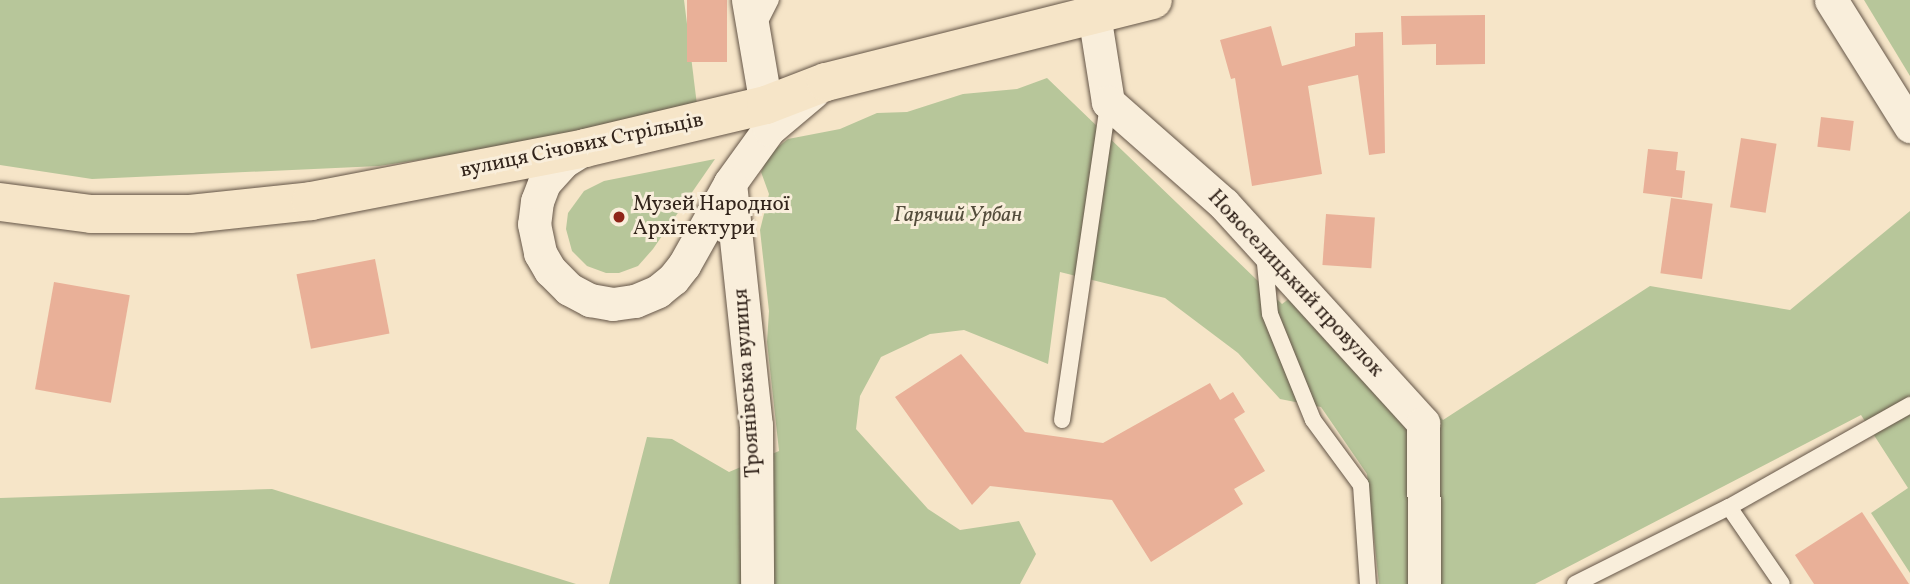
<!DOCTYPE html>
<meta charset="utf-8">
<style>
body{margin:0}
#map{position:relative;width:1910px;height:584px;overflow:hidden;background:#f6e5c8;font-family:Vollkorn,serif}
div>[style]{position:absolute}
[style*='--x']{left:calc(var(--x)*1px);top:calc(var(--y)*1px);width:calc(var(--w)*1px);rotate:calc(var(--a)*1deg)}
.green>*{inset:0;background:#b7c69a}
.building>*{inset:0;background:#e9b098;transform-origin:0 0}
.roads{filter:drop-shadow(0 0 2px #645547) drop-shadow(0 0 2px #645547)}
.service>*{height:16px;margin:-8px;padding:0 8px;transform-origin:8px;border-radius:8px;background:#f9eedb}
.minor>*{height:33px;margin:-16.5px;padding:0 16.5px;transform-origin:16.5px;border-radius:16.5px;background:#f9eedb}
.primary>*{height:38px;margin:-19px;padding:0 19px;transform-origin:19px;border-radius:19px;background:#f6e5c8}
.dots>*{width:19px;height:19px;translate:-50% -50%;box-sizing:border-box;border:4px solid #f9eedb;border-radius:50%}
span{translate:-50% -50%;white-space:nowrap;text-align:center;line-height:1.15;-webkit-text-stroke:6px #f9eedb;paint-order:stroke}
.street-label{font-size:21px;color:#33251c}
.poi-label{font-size:21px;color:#33251c}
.left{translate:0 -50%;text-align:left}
.park-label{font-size:21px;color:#544d3c;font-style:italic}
</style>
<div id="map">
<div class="green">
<div style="clip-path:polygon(0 0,684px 0,697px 105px,536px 142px,379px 166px,92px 179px,0 165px)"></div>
<div style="clip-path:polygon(1864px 0,1910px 0,1910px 76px)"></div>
<div style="clip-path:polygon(1047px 78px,1282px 304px,1310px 283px,1443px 420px,1650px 286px,1790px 310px,1910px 211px,1910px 573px,1871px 513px,1908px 488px,1861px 415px,1535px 584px,1379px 584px,1367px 474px,1321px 407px,1280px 399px,1238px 353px,1165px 298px,1060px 272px,1048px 364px,964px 330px,930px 334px,881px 357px,860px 396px,856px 429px,928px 509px,960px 530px,1019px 521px,1036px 554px,1020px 584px,609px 584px,647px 437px,672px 439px,729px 472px,779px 451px,767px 342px,769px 311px,760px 230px,769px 194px,761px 172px,770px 153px,788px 139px,840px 129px,877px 113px,907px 112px,963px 94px,1017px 89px)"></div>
<div style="clip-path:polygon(715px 159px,653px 249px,638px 266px,619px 273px,606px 273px,587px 266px,572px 251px,566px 229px,568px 213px,584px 191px,604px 181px)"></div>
<div style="clip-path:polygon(272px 489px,576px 584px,0 584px,0 498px)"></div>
</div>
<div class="building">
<div style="left:687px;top:0;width:40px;height:62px"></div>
<div style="clip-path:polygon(1485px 15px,1485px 64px,1436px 65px,1436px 44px,1402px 45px,1401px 16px)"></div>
<div style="clip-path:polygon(1271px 26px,1282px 66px,1355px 46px,1355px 33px,1383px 32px,1385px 153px,1369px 155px,1358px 75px,1308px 86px,1322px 174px,1252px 186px,1235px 78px,1231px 79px,1220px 40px)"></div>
<div style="left:1821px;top:117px;width:33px;height:30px;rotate:7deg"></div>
<div style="left:1741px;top:138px;width:36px;height:70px;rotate:9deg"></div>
<div style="clip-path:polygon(1648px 149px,1678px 152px,1676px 170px,1685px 171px,1682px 198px,1643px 193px)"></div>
<div style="left:1671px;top:198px;width:42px;height:76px;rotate:8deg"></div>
<div style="left:1326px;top:214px;width:49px;height:51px;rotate:4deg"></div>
<div style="left:375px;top:259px;width:76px;height:80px;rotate:79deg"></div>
<div style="left:54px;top:282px;width:77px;height:109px;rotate:10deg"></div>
<div style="clip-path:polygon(961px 354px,1025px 432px,1103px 443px,1210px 383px,1220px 400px,1233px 392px,1245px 412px,1234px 419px,1265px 471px,1234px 489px,1243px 504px,1151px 562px,1112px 500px,990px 486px,972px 505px,895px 397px)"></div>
<div style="clip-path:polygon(1862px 512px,1909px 584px,1814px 584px,1795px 555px)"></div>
</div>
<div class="roads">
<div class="service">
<div style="--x:756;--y:29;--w:33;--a:-63"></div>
<div style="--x:1264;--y:254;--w:60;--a:84.3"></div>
<div style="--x:1270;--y:314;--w:114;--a:67.9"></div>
<div style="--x:1313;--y:420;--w:81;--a:53.6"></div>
<div style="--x:1361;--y:485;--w:99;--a:86"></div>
<div style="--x:1062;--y:420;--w:320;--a:-81.7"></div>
<div style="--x:1729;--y:507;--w:93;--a:55.5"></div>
<div style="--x:1575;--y:584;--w:172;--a:-26.6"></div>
<div style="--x:1729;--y:507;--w:208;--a:-29.4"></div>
</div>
<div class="minor">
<div style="--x:748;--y:0;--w:107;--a:80.3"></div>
<div style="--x:1831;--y:0;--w:149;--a:57.9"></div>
<div style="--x:1094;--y:14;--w:89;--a:81"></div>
<div style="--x:1108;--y:102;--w:154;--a:41.3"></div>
<div style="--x:1224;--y:204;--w:296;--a:47.7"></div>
<div style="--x:1423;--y:423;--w:161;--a:89.6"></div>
<div style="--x:585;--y:148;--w:26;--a:148"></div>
<div style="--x:563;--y:162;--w:28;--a:132"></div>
<div style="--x:544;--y:183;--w:19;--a:111"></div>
<div style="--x:537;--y:201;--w:23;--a:97"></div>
<div style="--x:534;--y:224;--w:30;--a:78"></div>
<div style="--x:540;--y:253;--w:20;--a:60"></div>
<div style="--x:550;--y:270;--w:27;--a:45"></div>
<div style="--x:569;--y:289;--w:24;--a:28"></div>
<div style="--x:590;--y:300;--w:23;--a:10"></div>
<div style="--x:613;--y:304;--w:22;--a:-8"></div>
<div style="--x:635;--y:301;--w:25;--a:-23"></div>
<div style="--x:658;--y:291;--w:19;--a:-39"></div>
<div style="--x:673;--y:279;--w:18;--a:-52"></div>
<div style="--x:684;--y:265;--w:94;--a:-60.7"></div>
<div style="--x:730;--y:183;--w:67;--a:-54.2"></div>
<div style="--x:769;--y:129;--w:57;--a:-40.1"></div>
<div style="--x:730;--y:183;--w:243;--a:83.9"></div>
<div style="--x:756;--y:425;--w:159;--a:89.6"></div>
</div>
<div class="primary">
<div style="--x:0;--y:202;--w:92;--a:7.5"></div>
<div style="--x:91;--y:214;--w:99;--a:0"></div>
<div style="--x:190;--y:214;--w:122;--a:-6.1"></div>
<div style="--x:311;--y:201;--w:279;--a:-10.9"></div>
<div style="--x:585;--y:148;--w:186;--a:-13.4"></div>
<div style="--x:766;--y:105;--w:64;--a:-21"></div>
<div style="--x:826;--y:82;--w:337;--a:-14.1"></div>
</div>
</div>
<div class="dots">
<div style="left:619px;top:217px;background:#8f2418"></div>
</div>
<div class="street-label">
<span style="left:582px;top:146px;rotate:-12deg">вулиця Січових Стрільців</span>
<span style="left:1295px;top:284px;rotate:47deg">Новоселицький провулок</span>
<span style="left:748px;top:383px;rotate:-94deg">Троянівська вулиця</span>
</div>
<div class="poi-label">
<span class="left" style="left:633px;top:217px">Музей Народної<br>Архітектури</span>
</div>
<div class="park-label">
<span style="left:958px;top:216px">Гарячий Урбан</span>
</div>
</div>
